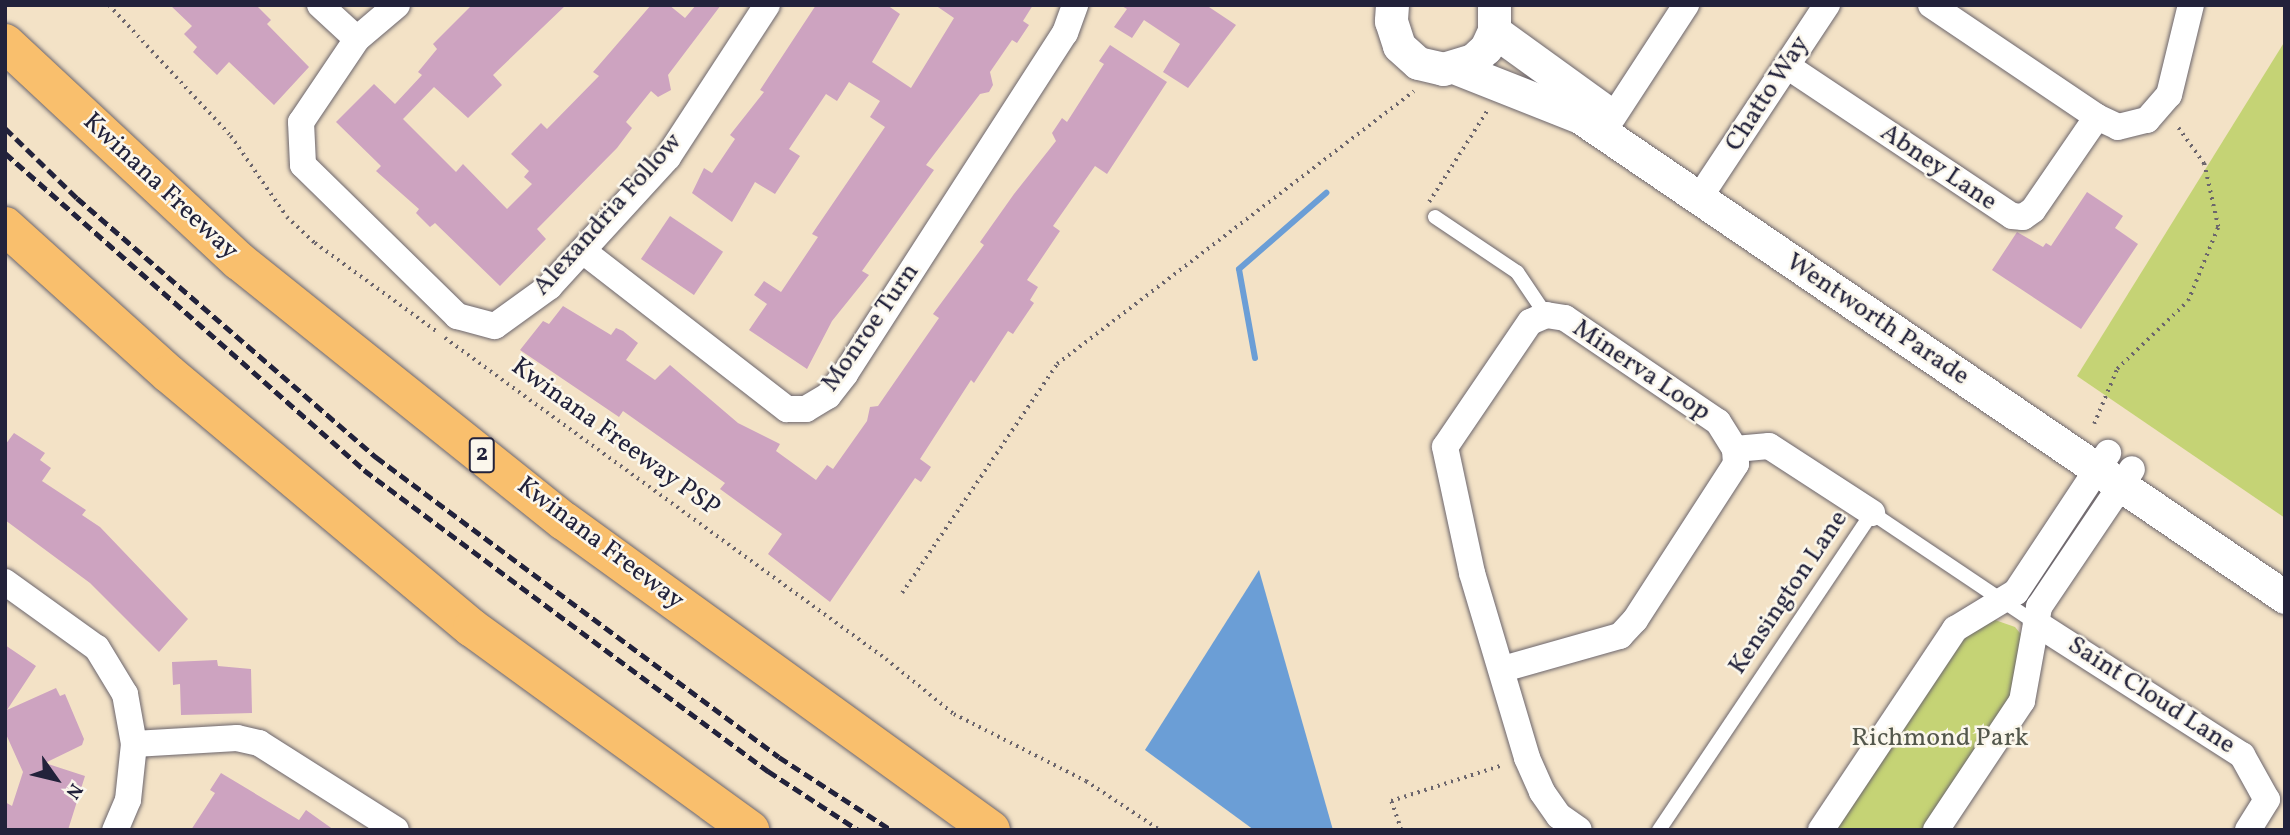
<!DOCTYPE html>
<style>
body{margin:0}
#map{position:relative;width:2290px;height:835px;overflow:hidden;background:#f3e2c6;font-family:Vollkorn,serif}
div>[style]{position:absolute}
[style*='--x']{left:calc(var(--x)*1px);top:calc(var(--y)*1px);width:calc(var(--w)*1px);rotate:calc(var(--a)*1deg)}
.green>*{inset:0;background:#c5d375}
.water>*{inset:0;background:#6b9ed6}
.stream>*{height:6px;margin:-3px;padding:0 3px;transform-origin:3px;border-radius:3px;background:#6b9ed6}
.building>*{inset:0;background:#cda3c0;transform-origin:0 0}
.path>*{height:3.5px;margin-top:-1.75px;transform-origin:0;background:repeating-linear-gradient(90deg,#6b656c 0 2px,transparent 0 7px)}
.roads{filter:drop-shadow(0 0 2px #6b656c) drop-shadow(0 0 2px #6b656c)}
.service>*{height:14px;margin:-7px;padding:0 7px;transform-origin:7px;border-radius:7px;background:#fff}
.minor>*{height:26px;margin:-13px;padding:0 13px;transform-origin:13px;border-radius:13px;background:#fff}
.tertiary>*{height:33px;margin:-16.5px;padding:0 16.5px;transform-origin:16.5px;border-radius:16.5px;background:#fff}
.motorway>*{height:38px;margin:-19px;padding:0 19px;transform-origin:19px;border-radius:19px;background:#f9bf6d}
.rail>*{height:5px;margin-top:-2.5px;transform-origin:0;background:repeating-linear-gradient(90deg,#22223b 0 10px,transparent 0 15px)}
span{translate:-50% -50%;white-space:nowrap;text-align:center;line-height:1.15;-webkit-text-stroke:5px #fbf7ec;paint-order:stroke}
.shield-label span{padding:2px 5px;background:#fbf7ec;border:2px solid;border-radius:5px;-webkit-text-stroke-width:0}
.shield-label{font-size:24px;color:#22223b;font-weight:700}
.street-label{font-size:26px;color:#22223b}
.park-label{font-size:26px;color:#53574c}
.frame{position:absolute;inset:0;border:7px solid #22223b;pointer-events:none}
.north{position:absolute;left:21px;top:744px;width:70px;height:70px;-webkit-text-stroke:5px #fbf7ec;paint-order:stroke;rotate:124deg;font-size:19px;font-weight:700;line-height:28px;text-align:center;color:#22223b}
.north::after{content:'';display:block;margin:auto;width:24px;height:32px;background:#22223b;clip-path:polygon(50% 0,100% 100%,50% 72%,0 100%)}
</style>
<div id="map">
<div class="green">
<div style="clip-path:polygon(2285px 41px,2285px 518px,2077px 376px)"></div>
<div style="clip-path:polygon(1995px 620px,2015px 627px,2024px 638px,2021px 683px,1928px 830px,1829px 830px,1942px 660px,1973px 630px)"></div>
</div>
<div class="water">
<div style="clip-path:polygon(1259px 570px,1333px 830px,1254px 830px,1145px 750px)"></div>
</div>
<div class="stream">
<div style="--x:1255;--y:358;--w:90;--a:-100.2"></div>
<div style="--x:1239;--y:269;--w:116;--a:-41.1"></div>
</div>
<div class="building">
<div style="clip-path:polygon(170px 5px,256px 5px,271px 20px,267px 24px,309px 67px,274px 105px,229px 62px,217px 75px,193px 52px,197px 47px,184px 34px,192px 26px)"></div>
<div style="clip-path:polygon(472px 5px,566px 5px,493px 75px,502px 85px,468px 118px,434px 87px,403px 119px,456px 172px,463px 164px,507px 209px,532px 184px,524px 177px,529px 171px,511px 154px,541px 123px,547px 129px,599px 76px,593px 72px,651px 5px,669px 5px,685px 18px,696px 5px,721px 5px,668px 75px,671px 90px,658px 97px,651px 91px,626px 122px,632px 128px,617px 148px,537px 229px,546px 239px,500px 286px,435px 223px,430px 227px,416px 213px,419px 209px,376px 171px,381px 166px,336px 122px,374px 84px,395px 104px,422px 75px,418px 72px,437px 49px,433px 44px)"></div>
<div style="clip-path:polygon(816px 5px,887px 5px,900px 14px,872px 62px,911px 88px,954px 18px,935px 5px,1033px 5px,1023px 21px,1029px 25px,1017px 43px,1012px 40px,990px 72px,993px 85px,989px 92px,980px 94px,926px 165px,934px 170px,862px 271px,869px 275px,832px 321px,807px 369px,749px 330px,767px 304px,754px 295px,764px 281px,781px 292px,818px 237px,812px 234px,885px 127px,870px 117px,880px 101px,849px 82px,837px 101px,826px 94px,789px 149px,800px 156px,775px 194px,755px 182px,732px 222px,692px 193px,704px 168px,712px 173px,735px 139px,730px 135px,764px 92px,760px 90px)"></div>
<div style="clip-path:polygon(1120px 5px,1206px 5px,1236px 25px,1188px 88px,1163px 72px,1180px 44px,1144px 20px,1132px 38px,1114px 27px,1127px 9px)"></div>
<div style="clip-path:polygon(1110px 45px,1167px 82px,1107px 174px,1095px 166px,1053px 226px,1060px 231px,1027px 280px,1038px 287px,1030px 300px,1034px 303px,1013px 334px,1008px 331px,974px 383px,971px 380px,920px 459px,931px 467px,921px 482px,915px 478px,830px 602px,768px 554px,782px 534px,720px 489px,725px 483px,623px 411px,619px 417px,520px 350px,543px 321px,549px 324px,563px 306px,611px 335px,616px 328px,623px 331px,638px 343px,626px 360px,655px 380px,670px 365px,738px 423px,780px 444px,776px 451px,816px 480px,827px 465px,833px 469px,867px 421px,870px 407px,878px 406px,916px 351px,939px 318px,933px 314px,984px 245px,980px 242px,1014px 194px,1056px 141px,1052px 133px,1062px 118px,1067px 122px,1104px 64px,1099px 61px)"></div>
<div style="clip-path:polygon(2087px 192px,2123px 216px,2115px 228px,2138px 244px,2081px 329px,1992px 270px,2017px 232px,2043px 247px,2046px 243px,2051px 246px)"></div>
<div style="left:670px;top:216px;width:64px;height:52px;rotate:34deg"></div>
<div style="clip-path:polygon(14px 433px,45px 453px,40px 460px,51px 468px,42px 481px,86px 510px,82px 515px,100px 527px,188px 619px,159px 652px,90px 583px,5px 520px,5px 445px)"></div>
<div style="clip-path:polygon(5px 645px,36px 666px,7px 710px,56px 688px,60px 696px,65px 694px,84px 739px,82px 745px,45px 763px,85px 776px,68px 830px,5px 830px,5px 802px,12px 806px,23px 772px,5px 732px)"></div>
<div style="clip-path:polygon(217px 660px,218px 666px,251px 669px,252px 713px,181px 715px,180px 684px,173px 685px,172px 662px)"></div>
<div style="clip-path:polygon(221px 773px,299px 820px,306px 810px,334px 830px,191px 830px,215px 793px,210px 790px)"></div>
</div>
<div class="path">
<div style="--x:109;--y:5;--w:179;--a:47"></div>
<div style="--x:231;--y:136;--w:98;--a:55.3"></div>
<div style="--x:287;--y:217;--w:38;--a:43"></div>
<div style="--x:315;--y:243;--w:150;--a:36"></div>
<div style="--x:1429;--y:202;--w:108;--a:-57.5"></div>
<div style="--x:445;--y:338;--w:545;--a:36.05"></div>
<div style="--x:886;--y:659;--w:87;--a:39"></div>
<div style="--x:954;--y:714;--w:148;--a:26.9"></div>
<div style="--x:1086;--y:781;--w:89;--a:33.5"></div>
<div style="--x:2094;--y:424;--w:60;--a:-67.3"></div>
<div style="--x:2117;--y:369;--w:98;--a:-43.8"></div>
<div style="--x:2188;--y:301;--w:80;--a:-67.9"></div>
<div style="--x:2218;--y:227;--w:65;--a:-102.5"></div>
<div style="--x:2204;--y:164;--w:48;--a:-125.7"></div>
<div style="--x:902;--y:593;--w:277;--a:-55.9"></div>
<div style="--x:1057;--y:364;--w:449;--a:-37.4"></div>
<div style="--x:1401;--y:830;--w:31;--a:-109"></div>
<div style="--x:1391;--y:801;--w:118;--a:-17.8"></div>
</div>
<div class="roads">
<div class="service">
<div style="--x:1435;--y:217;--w:99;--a:33.9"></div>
<div style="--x:1517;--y:272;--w:52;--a:56"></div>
<div style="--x:1659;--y:830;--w:382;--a:-56.1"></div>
<div style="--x:1872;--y:513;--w:197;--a:33.9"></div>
</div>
<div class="minor">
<div style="--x:320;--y:5;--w:50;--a:42.6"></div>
<div style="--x:397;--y:5;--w:52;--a:139.6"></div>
<div style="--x:357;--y:39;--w:100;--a:124"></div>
<div style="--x:301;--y:122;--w:43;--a:87.3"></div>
<div style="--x:303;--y:165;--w:216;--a:44.4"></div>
<div style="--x:457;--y:316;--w:39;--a:15"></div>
<div style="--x:495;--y:326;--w:67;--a:-35.8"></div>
<div style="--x:549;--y:287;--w:176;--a:-47.5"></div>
<div style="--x:668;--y:157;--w:181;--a:-56.9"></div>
<div style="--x:1931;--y:5;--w:200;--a:34"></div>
<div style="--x:2097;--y:117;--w:23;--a:25"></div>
<div style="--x:2118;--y:127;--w:30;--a:-14"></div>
<div style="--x:2147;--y:120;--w:33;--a:-49"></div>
<div style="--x:2169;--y:95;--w:93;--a:-76.3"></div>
<div style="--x:1787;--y:66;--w:270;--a:33.7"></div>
<div style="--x:2012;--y:216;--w:11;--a:5"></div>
<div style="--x:2023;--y:217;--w:12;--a:-35"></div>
<div style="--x:2033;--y:210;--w:113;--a:-55.5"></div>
<div style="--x:1613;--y:117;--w:134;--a:-56.9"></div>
<div style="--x:1709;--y:183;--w:214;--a:-56.5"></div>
<div style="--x:583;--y:251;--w:258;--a:37.8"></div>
<div style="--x:787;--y:409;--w:19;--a:0"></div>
<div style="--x:806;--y:409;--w:26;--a:-31"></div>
<div style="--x:828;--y:396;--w:28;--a:-52"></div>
<div style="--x:845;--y:374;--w:406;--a:-57.2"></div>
<div style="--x:1065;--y:33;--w:30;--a:-70"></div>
<div style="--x:1735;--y:449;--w:34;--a:-5"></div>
<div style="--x:1769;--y:446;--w:123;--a:33"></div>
<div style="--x:5;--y:582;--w:113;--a:35.7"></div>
<div style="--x:97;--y:648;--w:54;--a:58.7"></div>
<div style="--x:125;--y:694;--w:51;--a:79.8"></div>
<div style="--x:134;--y:744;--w:56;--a:96.1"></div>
<div style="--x:128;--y:800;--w:33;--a:113"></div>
<div style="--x:2036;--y:623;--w:245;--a:32.7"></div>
<div style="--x:2242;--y:755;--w:51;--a:60.9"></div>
<div style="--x:1503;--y:669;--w:122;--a:-15.8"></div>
<div style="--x:1620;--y:636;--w:22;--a:-47"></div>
<div style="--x:1635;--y:620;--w:186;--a:-57.1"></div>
<div style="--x:1736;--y:464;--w:15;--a:-94"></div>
<div style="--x:1735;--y:449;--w:32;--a:-122"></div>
<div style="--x:1718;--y:422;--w:185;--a:-145.8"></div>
<div style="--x:1565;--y:318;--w:19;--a:-171"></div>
<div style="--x:1546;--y:315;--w:17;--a:156"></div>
<div style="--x:1530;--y:322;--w:151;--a:124.2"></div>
<div style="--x:1445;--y:447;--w:129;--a:77.9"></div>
<div style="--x:1472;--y:573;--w:193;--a:73.4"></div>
<div style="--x:1527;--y:758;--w:37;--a:66"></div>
<div style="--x:1542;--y:792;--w:29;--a:55"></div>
<div style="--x:1559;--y:816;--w:24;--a:35"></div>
<div style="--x:134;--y:744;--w:103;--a:-3.3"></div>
<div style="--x:237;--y:738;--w:23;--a:13"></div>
<div style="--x:259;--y:743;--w:162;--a:32.4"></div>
<div style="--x:1821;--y:830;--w:242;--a:-56.3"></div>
<div style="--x:1955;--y:629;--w:71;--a:-31.2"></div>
<div style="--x:2016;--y:592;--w:167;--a:-56.5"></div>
<div style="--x:1936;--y:830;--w:155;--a:-56.3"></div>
<div style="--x:2022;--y:701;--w:96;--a:-79.7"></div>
<div style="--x:2039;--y:607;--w:166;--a:-56"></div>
<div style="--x:2248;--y:830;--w:36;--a:-58"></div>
</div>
<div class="tertiary">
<div style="--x:1392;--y:5;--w:16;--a:94"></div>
<div style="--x:1391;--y:21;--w:26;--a:72"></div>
<div style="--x:1399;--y:46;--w:25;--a:42"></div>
<div style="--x:1418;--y:63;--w:26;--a:13"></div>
<div style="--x:1443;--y:69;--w:31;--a:-17"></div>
<div style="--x:1473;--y:60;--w:18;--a:-43"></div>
<div style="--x:1486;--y:48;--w:19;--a:-65"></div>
<div style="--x:1494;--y:31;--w:26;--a:-90"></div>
<div style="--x:1494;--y:31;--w:142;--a:35.8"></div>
<div style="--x:1456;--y:68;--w:133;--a:21.6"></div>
<div style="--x:1580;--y:117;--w:853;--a:34.25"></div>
</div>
<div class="motorway">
<div style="--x:5;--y:43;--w:320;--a:43"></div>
<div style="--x:239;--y:261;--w:416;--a:38.7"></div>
<div style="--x:564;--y:521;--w:527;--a:35.89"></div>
<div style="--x:5;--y:226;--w:221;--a:42.1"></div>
<div style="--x:169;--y:374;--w:395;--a:40"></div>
<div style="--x:472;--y:628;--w:344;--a:36"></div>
</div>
</div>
<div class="rail">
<div style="--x:5;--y:128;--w:100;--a:44.2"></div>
<div style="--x:77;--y:198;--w:396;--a:40.9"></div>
<div style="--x:376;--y:457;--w:502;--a:36.66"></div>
<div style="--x:779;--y:757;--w:134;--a:33.1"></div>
<div style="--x:5;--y:153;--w:479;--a:41.4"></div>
<div style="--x:364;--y:470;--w:504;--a:36.69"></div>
<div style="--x:768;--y:771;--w:108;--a:33.2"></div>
</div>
<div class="shield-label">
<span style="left:482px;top:455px">2</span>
</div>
<div class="street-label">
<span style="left:1768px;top:94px;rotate:-57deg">Chatto Way</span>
<span style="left:1938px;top:168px;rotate:34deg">Abney Lane</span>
<span style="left:160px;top:187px;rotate:43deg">Kwinana Freeway</span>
<span style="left:608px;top:215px;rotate:-48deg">Alexandria Follow</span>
<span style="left:1877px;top:320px;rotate:34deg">Wentworth Parade</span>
<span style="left:871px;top:328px;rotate:-55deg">Monroe Turn</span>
<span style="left:1641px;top:371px;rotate:34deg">Minerva Loop</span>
<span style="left:615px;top:438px;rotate:36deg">Kwinana Freeway PSP</span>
<span style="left:600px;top:544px;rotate:37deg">Kwinana Freeway</span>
<span style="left:1789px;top:593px;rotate:-56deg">Kensington Lane</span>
<span style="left:2151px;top:696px;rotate:33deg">Saint Cloud Lane</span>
</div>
<div class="park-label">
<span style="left:1940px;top:739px">Richmond Park</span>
</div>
<div class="frame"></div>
<div class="north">N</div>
</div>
